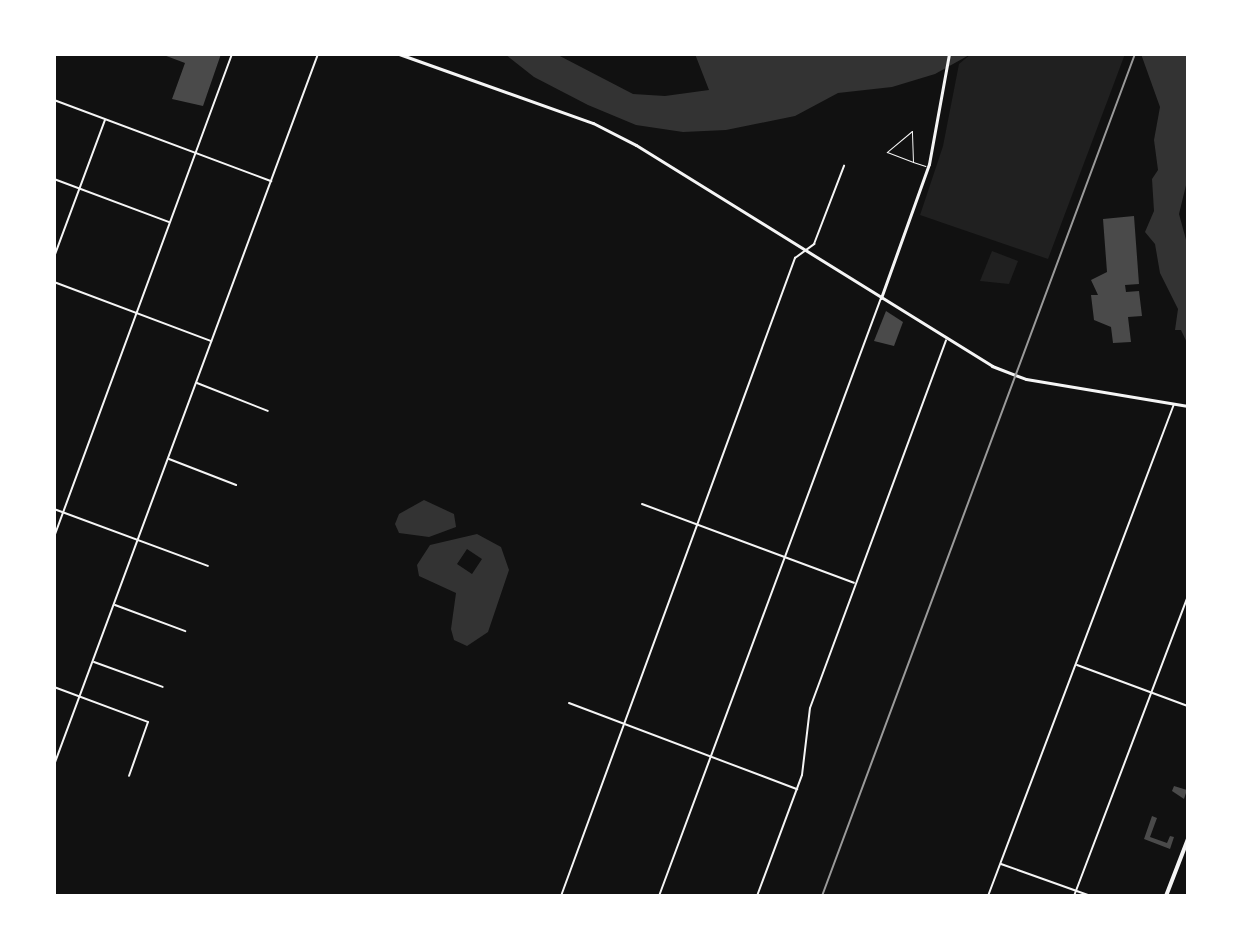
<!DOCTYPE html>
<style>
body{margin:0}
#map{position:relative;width:1242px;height:950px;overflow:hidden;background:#111;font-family:"Source Sans 3",sans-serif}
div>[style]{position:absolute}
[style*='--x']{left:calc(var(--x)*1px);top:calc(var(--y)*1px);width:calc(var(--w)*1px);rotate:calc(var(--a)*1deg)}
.green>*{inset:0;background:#202020}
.water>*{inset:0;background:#333}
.building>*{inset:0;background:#4a4a4a}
.service>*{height:1px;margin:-0.5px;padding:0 0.5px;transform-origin:0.5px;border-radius:0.5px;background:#f5f5f5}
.minor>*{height:2px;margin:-1px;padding:0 1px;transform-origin:1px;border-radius:1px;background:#f5f5f5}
.tertiary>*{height:3px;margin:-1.5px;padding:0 1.5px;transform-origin:1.5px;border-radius:1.5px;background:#f5f5f5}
.primary>*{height:4px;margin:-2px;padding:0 2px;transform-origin:2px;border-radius:2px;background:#f5f5f5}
.rail>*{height:2px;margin:-1px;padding:0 1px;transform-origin:1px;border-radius:1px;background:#9a9a9a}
span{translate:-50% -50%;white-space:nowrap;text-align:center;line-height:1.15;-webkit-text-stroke:7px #fff;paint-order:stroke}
.frame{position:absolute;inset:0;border:56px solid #fff;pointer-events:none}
</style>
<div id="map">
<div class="green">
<div style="clip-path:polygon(971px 54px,1125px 54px,1048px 259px,920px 215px,943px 146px,959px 64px)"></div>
<div style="clip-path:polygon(992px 251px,1018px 261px,1009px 284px,980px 281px)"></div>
</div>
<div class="water">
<div style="clip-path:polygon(505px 54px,556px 54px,633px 94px,665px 96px,709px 90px,695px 54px,971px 54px,935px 74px,892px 87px,838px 93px,795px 116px,726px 130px,683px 132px,636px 125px,588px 105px,534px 77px)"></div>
<div style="clip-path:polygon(1141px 54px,1188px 54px,1188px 177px,1179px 214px,1188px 247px,1188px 345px,1181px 330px,1175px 330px,1178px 309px,1160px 273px,1155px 244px,1145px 232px,1154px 211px,1152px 179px,1158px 170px,1154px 140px,1160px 107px)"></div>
<div style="clip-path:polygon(424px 500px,454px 514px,456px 527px,429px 537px,399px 533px,395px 524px,399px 514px)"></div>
<div style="clip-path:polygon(evenodd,477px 534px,501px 547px,509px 570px,488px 632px,467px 646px,454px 640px,451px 629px,456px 593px,419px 576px,417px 565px,430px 545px,477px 534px,467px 549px,482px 559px,472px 574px,457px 564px,467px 549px)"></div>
</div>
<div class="building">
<div style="clip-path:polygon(161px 54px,221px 54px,203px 106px,172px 99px,185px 63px)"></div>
<div style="clip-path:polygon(1134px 216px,1139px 284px,1125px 285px,1126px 292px,1139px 291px,1142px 316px,1128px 317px,1131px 342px,1113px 343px,1111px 327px,1094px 320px,1091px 295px,1098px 295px,1091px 280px,1107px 272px,1103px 219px)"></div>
<div style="clip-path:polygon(886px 311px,903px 322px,894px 346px,874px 341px)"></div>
<div style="clip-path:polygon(1174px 786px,1187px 790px,1184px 799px,1172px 791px)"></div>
<div style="clip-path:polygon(1152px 816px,1157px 818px,1150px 837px,1167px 843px,1170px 836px,1174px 837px,1170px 849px,1144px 839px)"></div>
</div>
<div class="service">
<div style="--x:913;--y:162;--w:31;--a:-92"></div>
<div style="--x:912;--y:131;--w:33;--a:140"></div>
<div style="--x:887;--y:152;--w:28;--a:21"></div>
<div style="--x:913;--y:162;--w:13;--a:18"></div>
</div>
<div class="minor">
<div style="--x:54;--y:100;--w:232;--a:20.5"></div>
<div style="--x:54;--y:179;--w:123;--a:20.5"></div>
<div style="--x:54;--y:257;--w:146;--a:-69.6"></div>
<div style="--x:54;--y:282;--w:168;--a:20.6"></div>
<div style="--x:197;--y:383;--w:76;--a:21.5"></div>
<div style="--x:169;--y:459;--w:72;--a:21.2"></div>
<div style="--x:642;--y:504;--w:226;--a:20.4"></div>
<div style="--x:54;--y:509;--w:164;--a:20.3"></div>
<div style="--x:54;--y:537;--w:515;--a:-69.77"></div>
<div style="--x:115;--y:605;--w:75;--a:20.4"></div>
<div style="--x:94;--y:662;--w:73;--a:19.9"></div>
<div style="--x:1077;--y:665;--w:118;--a:20.3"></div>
<div style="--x:54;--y:687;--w:100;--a:20.4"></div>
<div style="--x:148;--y:722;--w:57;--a:109.4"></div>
<div style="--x:569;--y:703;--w:244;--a:20.7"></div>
<div style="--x:54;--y:765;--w:758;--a:-69.63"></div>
<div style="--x:1001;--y:864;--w:96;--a:19.6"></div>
<div style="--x:561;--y:896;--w:680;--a:-69.86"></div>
<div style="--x:795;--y:258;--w:24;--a:-36"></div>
<div style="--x:814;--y:244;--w:84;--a:-69"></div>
<div style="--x:659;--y:896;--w:638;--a:-69.63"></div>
<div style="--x:757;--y:896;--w:129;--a:-69.6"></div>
<div style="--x:802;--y:775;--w:67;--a:-83.2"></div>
<div style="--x:810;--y:708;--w:392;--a:-69.7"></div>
<div style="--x:988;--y:896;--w:526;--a:-69.29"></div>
<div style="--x:1074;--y:896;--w:321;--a:-69.2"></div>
</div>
<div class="tertiary">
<div style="--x:399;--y:54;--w:206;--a:19.6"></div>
<div style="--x:593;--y:123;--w:48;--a:27.1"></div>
<div style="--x:636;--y:145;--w:419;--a:31.8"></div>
<div style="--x:992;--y:366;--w:36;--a:21"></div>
<div style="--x:1026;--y:379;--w:164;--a:9.5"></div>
<div style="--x:881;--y:298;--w:142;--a:-70.3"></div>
<div style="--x:929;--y:164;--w:112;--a:-79.7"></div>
</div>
<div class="primary">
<div style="--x:1166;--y:896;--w:61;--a:-68.9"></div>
</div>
<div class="rail">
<div style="--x:822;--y:896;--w:898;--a:-69.61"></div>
</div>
<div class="frame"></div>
</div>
